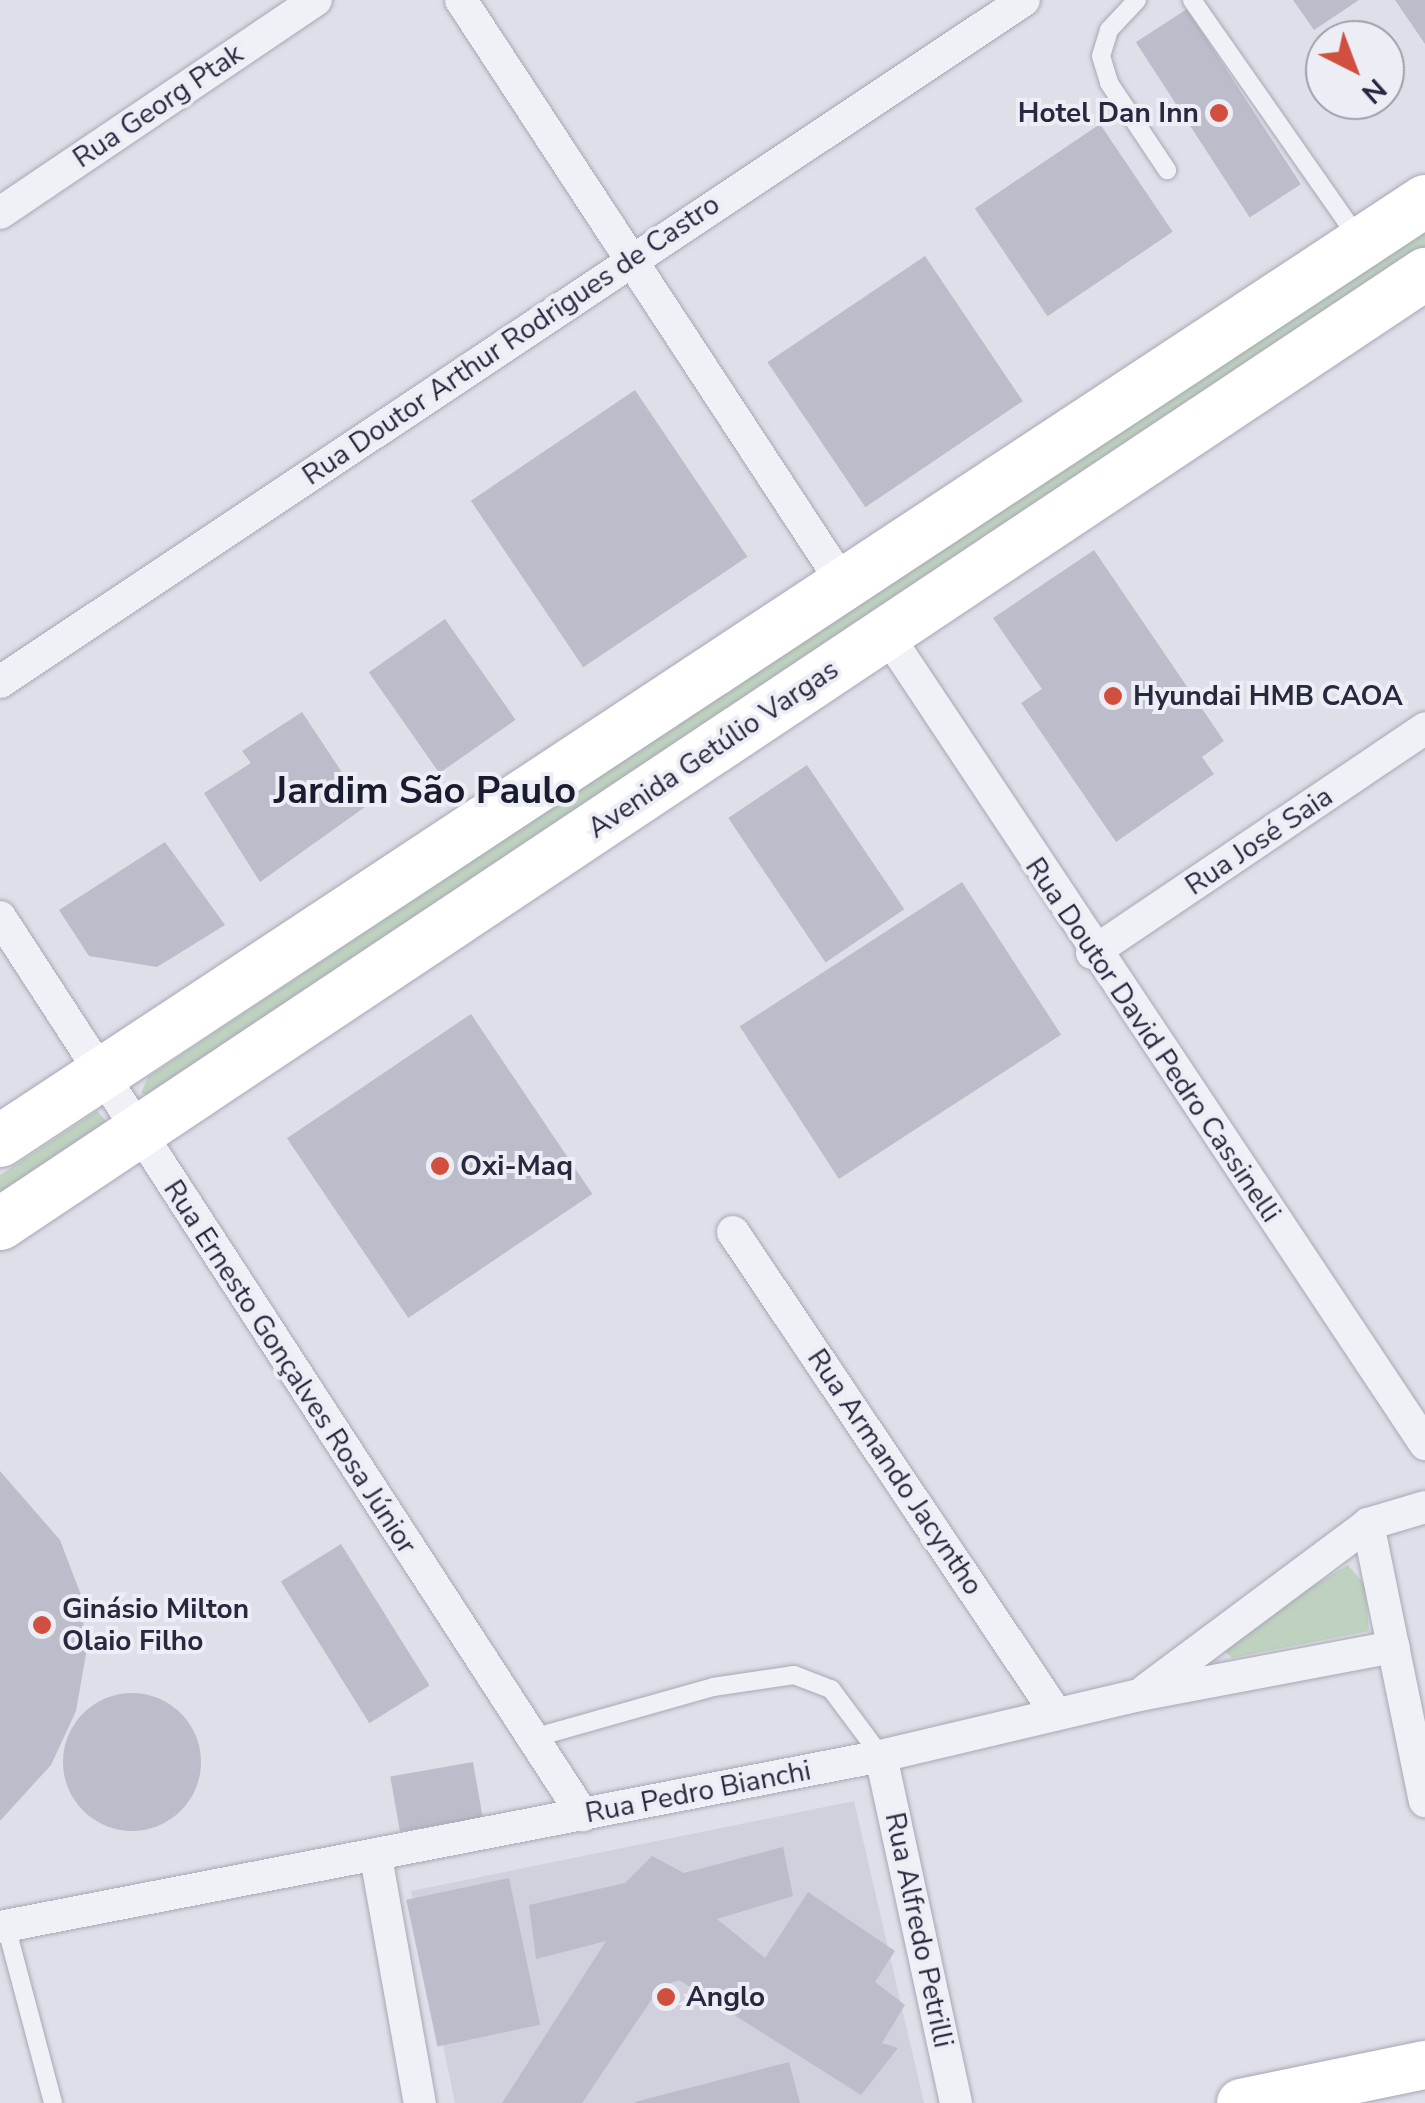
<!DOCTYPE html>
<meta charset="utf-8">
<style>
body{margin:0}
#map{position:relative;width:1425px;height:2103px;overflow:hidden;background:#dedfe8;font-family:"Nunito Sans",sans-serif}
div>[style]{position:absolute}
[style*='--x']{left:calc(var(--x)*1px);top:calc(var(--y)*1px);width:calc(var(--w)*1px);rotate:calc(var(--a)*1deg)}
.built>*{inset:0;background:#d0d1dd}
.green>*{inset:0;background:#bfd2bf}
.building>*{inset:0;background:#bbbdcb;transform-origin:0 0}
.round{border-radius:50%}
.roads{filter:drop-shadow(0 0 2px #a7a8b5) drop-shadow(0 0 2px #a7a8b5)}
.service>*{height:18px;margin:-9px;padding:0 9px;transform-origin:9px;border-radius:9px;background:#f0f1f6}
.minor>*{height:32px;margin:-16px;padding:0 16px;transform-origin:16px;border-radius:16px;background:#f0f1f6}
.secondary>*{height:48px;margin:-24px;padding:0 24px;transform-origin:24px;border-radius:24px;background:#fff}
.primary>*{height:52px;margin:-26px;padding:0 26px;transform-origin:26px;border-radius:26px;background:#fff}
.dots>*{width:28px;height:28px;translate:-50% -50%;box-sizing:border-box;border:5px solid #edeef5;border-radius:50%}
span{translate:-50% -50%;white-space:nowrap;text-align:center;line-height:1.15;-webkit-text-stroke:8px #edeef5;paint-order:stroke}
.street-label{font-size:28px;color:#27293f}
.poi-label{font-size:28px;color:#27293f;font-weight:700}
.right{translate:-100% -50%;text-align:right}
.left{translate:0 -50%;text-align:left}
.district-label{font-size:38px;color:#191b2f;font-weight:700}
.north{position:absolute;left:1305px;top:20px;width:100px;height:100px;box-sizing:border-box;background:#edeef5;border:2px solid #9e9fac;border-radius:50%;rotate:138deg;font-size:28px;font-weight:700;line-height:40px;text-align:center;color:#27293f}
.north::after{content:'';display:block;margin:auto;width:35px;height:45px;background:#d14f3e;clip-path:polygon(50% 0,100% 100%,50% 72%,0 100%)}
</style>
<div id="map">
<div class="built">
<div style="clip-path:polygon(854px 1801px,924px 2103px,455px 2103px,411px 1891px)"></div>
</div>
<div class="green">
<div style="clip-path:polygon(1425px 226px,1425px 251px,149px 1096px,141px 1093px,148px 1077px)"></div>
<div style="clip-path:polygon(97px 1111px,109px 1124px,0 1198px,0 1175px)"></div>
<div style="clip-path:polygon(1348px 1565px,1365px 1585px,1369px 1631px,1232px 1658px,1222px 1649px,1226px 1638px)"></div>
</div>
<div class="building">
<div style="clip-path:polygon(1293px 0,1359px 0,1314px 30px)"></div>
<div style="clip-path:polygon(1395px 0,1425px 0,1425px 44px)"></div>
<div style="left:1187px;top:9px;width:209px;height:61px;rotate:57deg"></div>
<div style="left:1100px;top:124px;width:130px;height:151px;rotate:56deg"></div>
<div style="left:925px;top:256px;width:175px;height:190px;rotate:56deg"></div>
<div style="left:635px;top:390px;width:201px;height:198px;rotate:56deg"></div>
<div style="clip-path:polygon(1094px 550px,1224px 741px,1202px 757px,1214px 774px,1116px 842px,1021px 703px,1042px 689px,993px 618px)"></div>
<div style="left:445px;top:619px;width:123px;height:93px;rotate:55deg"></div>
<div style="clip-path:polygon(302px 712px,365px 807px,260px 882px,204px 793px,251px 763px,242px 751px)"></div>
<div style="left:807px;top:765px;width:174px;height:95px;rotate:56deg"></div>
<div style="clip-path:polygon(165px 842px,225px 925px,157px 967px,89px 956px,59px 910px)"></div>
<div style="left:962px;top:882px;width:182px;height:265px;rotate:57deg"></div>
<div style="left:471px;top:1014px;width:217px;height:222px;rotate:56deg"></div>
<div style="clip-path:polygon(0 1471px,60px 1540px,81px 1595px,86px 1654px,76px 1711px,51px 1765px,0 1821px)"></div>
<div style="left:341px;top:1544px;width:167px;height:71px;rotate:58deg"></div>
<div class="round" style="left:63px;top:1693px;width:138px;height:138px"></div>
<div style="left:473px;top:1762px;width:56px;height:84px;rotate:80deg"></div>
<div style="clip-path:polygon(783px 1847px,793px 1896px,717px 1919px,765px 1958px,808px 1892px,895px 1951px,875px 1982px,905px 2005px,882px 2043px,898px 2048px,861px 2095px,679px 1980px,660px 1987px,582px 2103px,502px 2103px,606px 1941px,536px 1959px,529px 1905px,625px 1883px,652px 1856px,684px 1873px)"></div>
<div style="left:509px;top:1878px;width:150px;height:105px;rotate:78deg"></div>
<div style="clip-path:polygon(789px 2062px,800px 2103px,635px 2103px,635px 2102px)"></div>
</div>
<div class="roads">
<div class="service">
<div style="--x:1137;--y:0;--w:41;--a:133"></div>
<div style="--x:1109;--y:30;--w:27;--a:107"></div>
<div style="--x:1101;--y:56;--w:28;--a:73"></div>
<div style="--x:1109;--y:83;--w:105;--a:56.3"></div>
<div style="--x:1192;--y:0;--w:290;--a:55.1"></div>
<div style="--x:533;--y:1738;--w:187;--a:-15.8"></div>
<div style="--x:713;--y:1687;--w:82;--a:-8.4"></div>
<div style="--x:794;--y:1675;--w:40;--a:21"></div>
<div style="--x:831;--y:1689;--w:84;--a:53.3"></div>
<div style="--x:6;--y:1926;--w:183;--a:75.1"></div>
</div>
<div class="minor">
<div style="--x:461;--y:0;--w:703;--a:56.78"></div>
<div style="--x:0;--y:213;--w:381;--a:-34"></div>
<div style="--x:886;--y:633;--w:974;--a:56.39"></div>
<div style="--x:0;--y:682;--w:1230;--a:-33.66"></div>
<div style="--x:0;--y:917;--w:1071;--a:57.01"></div>
<div style="--x:1092;--y:953;--w:402;--a:-34"></div>
<div style="--x:733;--y:1232;--w:579;--a:56.12"></div>
<div style="--x:1368;--y:1524;--w:283;--a:78.4"></div>
<div style="--x:1147;--y:1689;--w:276;--a:-36.7"></div>
<div style="--x:1368;--y:1524;--w:59;--a:-16.6"></div>
<div style="--x:881;--y:1756;--w:355;--a:77.8"></div>
<div style="--x:376;--y:1857;--w:250;--a:79.9"></div>
<div style="--x:0;--y:1927;--w:897;--a:-10.98"></div>
<div style="--x:881;--y:1756;--w:265;--a:-13.3"></div>
<div style="--x:1139;--y:1695;--w:259;--a:-10.7"></div>
</div>
<div class="secondary">
<div style="--x:1241;--y:2103;--w:188;--a:-11.7"></div>
</div>
<div class="primary">
<div style="--x:0;--y:1141;--w:1707;--a:-33.41"></div>
<div style="--x:0;--y:1224;--w:1713;--a:-33.69"></div>
</div>
</div>
<div class="dots">
<div style="left:1219px;top:113px;background:#d14f3e"></div>
<div style="left:1113px;top:696px;background:#d14f3e"></div>
<div style="left:440px;top:1166px;background:#d14f3e"></div>
<div style="left:42px;top:1625px;background:#d14f3e"></div>
<div style="left:666px;top:1997px;background:#d14f3e"></div>
</div>
<div class="street-label">
<span style="left:158px;top:106px;rotate:-34deg">Rua Georg Ptak</span>
<span style="left:511px;top:340px;rotate:-34deg">Rua Doutor Arthur Rodrigues de Castro</span>
<span style="left:713px;top:749px;rotate:-34deg">Avenida Getúlio Vargas</span>
<span style="left:1259px;top:841px;rotate:-34deg">Rua José Saia</span>
<span style="left:1153px;top:1040px;rotate:56deg">Rua Doutor David Pedro Cassinelli</span>
<span style="left:290px;top:1367px;rotate:57deg">Rua Ernesto Gonçalves Rosa Júnior</span>
<span style="left:895px;top:1472px;rotate:56deg">Rua Armando Jacyntho</span>
<span style="left:698px;top:1792px;rotate:-11deg">Rua Pedro Bianchi</span>
<span style="left:919px;top:1930px;rotate:78deg">Rua Alfredo Petrilli</span>
</div>
<div class="poi-label">
<span class="right" style="left:1199px;top:113px">Hotel Dan Inn</span>
<span class="left" style="left:1133px;top:696px">Hyundai HMB CAOA</span>
<span class="left" style="left:460px;top:1166px">Oxi-Maq</span>
<span class="left" style="left:62px;top:1625px">Ginásio Milton<br>Olaio Filho</span>
<span class="left" style="left:686px;top:1997px">Anglo</span>
</div>
<div class="district-label">
<span style="left:425px;top:791px">Jardim São Paulo</span>
</div>
<div class="north">N</div>
</div>
